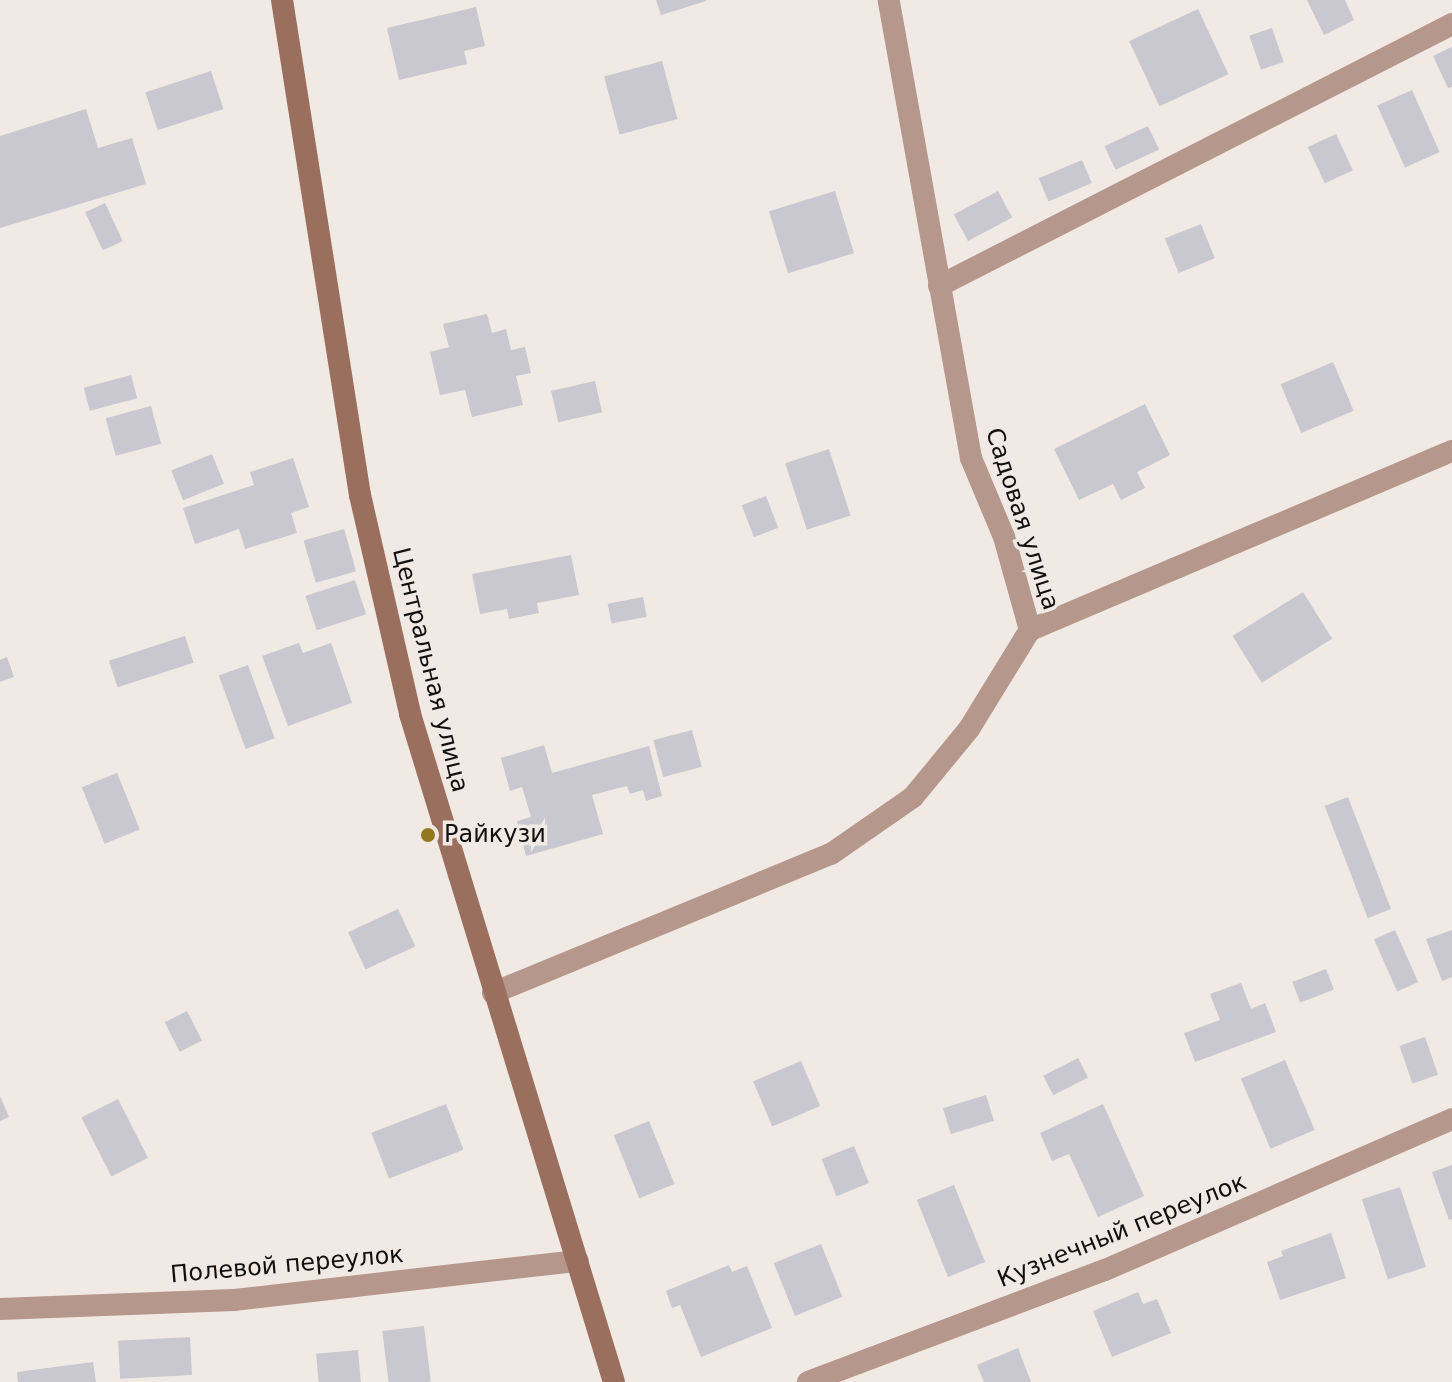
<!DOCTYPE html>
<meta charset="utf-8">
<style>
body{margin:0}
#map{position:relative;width:1452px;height:1382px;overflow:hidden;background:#f1e9e3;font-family:"DejaVu Sans",sans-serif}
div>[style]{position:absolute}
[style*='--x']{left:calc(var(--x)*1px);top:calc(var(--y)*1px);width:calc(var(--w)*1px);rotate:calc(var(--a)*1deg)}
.building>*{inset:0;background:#c9c7cf;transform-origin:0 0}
.minor>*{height:22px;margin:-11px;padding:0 11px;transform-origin:11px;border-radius:11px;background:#b6978c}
.secondary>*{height:22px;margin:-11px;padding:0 11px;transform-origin:11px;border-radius:11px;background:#9b6f5e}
.dots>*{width:22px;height:22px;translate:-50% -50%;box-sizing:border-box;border:4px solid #f1e9e3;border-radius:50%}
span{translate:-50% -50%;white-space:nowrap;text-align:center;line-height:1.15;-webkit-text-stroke:7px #f1e9e3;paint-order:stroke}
.street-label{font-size:24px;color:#12100e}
.poi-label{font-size:24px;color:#12100e}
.left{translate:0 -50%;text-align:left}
</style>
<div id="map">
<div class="building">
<div style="clip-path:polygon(656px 0,706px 0,706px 1px,661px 15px)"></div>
<div style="clip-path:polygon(1307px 0,1345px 0,1354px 20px,1324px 35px)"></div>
<div style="clip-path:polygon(476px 7px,485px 46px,464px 51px,467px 64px,399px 80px,387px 28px)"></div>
<div style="left:1198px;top:9px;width:72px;height:76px;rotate:65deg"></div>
<div style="left:1272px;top:28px;width:36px;height:24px;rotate:71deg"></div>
<div style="clip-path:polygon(1452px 47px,1452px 87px,1448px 88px,1433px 56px)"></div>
<div style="left:662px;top:61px;width:60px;height:60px;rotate:75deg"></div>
<div style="left:211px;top:71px;width:40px;height:69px;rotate:72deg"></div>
<div style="left:1412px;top:90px;width:68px;height:38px;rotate:66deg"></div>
<div style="clip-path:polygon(86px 109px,98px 148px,132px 138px,146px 184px,0 228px,0 136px)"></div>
<div style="left:1148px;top:126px;width:26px;height:48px;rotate:65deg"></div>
<div style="left:1336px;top:134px;width:40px;height:31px;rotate:65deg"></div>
<div style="left:1082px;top:160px;width:25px;height:47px;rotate:67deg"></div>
<div style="left:835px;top:191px;width:65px;height:69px;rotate:73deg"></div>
<div style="left:998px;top:191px;width:30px;height:50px;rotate:62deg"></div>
<div style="left:105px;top:203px;width:42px;height:22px;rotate:65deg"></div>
<div style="left:1201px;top:224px;width:37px;height:39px;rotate:68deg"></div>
<div style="clip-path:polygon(487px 314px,492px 333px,506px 329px,511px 350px,525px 347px,531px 373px,516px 376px,523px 405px,472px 417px,465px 390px,440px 395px,430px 352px,449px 347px,443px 324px)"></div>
<div style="left:1333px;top:362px;width:53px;height:57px;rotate:67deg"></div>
<div style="left:131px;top:375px;width:24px;height:49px;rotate:75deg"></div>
<div style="left:595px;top:381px;width:32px;height:45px;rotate:77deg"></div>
<div style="clip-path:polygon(1145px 404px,1170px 455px,1137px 472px,1145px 488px,1121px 500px,1113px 484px,1079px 500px,1054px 449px)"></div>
<div style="left:151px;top:406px;width:39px;height:47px;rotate:75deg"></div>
<div style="left:829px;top:449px;width:70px;height:46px;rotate:72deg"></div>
<div style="left:212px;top:454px;width:32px;height:44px;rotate:68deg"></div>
<div style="clip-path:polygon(293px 458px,309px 507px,291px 513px,297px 533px,245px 549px,239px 529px,195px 544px,183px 508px,254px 485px,250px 472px)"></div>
<div style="left:766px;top:496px;width:34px;height:26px;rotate:69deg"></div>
<div style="left:344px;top:529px;width:44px;height:42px;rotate:74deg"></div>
<div style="clip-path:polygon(571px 555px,579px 595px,537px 603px,539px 613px,509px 619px,507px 609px,480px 614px,472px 574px)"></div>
<div style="left:355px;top:580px;width:36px;height:52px;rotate:72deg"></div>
<div style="left:1303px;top:592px;width:55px;height:83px;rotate:58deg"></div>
<div style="left:643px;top:597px;width:20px;height:36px;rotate:79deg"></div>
<div style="left:185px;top:636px;width:28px;height:80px;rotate:72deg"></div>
<div style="clip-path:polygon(299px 643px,303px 653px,331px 643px,352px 703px,288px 726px,262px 656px)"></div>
<div style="clip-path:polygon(7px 657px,14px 677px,0 682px,0 660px)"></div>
<div style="left:248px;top:665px;width:78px;height:31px;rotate:70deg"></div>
<div style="left:692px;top:730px;width:38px;height:40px;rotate:75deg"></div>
<div style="clip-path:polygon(544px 745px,552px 773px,649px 746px,662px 796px,646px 801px,643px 790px,630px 794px,627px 786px,592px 795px,603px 834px,526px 856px,517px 821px,531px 817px,522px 787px,510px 791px,501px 758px)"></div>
<div style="left:117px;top:773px;width:61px;height:38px;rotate:68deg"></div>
<div style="left:1348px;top:797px;width:120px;height:25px;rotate:69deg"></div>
<div style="left:398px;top:909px;width:41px;height:55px;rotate:65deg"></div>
<div style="left:1395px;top:930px;width:57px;height:23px;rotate:66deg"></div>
<div style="clip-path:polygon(1452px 930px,1452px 977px,1442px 981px,1426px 939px)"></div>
<div style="left:1326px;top:969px;width:22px;height:36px;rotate:69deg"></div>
<div style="clip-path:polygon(1241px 983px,1251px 1009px,1265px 1003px,1276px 1032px,1195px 1062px,1184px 1033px,1220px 1020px,1210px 994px)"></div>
<div style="left:187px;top:1011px;width:33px;height:25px;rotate:63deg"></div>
<div style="left:1425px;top:1037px;width:40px;height:27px;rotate:71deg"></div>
<div style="left:1078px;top:1058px;width:22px;height:39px;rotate:63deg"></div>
<div style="left:1285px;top:1060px;width:76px;height:48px;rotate:67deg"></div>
<div style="left:801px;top:1061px;width:49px;height:52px;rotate:67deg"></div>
<div style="left:986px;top:1095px;width:27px;height:45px;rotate:73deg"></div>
<div style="clip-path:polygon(0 1096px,9px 1117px,0 1121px)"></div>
<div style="left:118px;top:1099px;width:66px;height:41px;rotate:63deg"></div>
<div style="left:446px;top:1104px;width:49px;height:80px;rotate:69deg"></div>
<div style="clip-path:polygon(1103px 1104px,1144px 1196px,1098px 1217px,1069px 1154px,1052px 1161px,1040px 1133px)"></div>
<div style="left:649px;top:1121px;width:68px;height:38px;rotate:68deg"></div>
<div style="left:854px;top:1146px;width:40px;height:35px;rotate:68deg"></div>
<div style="clip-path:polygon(1452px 1165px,1452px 1219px,1449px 1220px,1432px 1172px)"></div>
<div style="left:954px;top:1185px;width:83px;height:40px;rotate:68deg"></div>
<div style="left:1400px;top:1187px;width:84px;height:40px;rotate:72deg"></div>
<div style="clip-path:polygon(1331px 1233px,1346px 1278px,1280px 1300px,1267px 1262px,1283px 1256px,1281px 1251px)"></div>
<div style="left:821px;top:1244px;width:57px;height:51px;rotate:68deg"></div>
<div style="clip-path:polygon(729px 1265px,732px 1272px,747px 1266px,772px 1328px,701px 1357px,680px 1305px,672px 1308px,666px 1291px)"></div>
<div style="clip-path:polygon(1138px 1292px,1143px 1304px,1157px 1299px,1171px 1333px,1112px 1357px,1093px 1311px)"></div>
<div style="left:424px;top:1326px;width:56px;height:42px;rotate:83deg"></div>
<div style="left:190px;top:1337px;width:38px;height:72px;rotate:87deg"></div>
<div style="clip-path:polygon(1018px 1348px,1031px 1382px,984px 1382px,977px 1365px)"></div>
<div style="left:358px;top:1350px;width:32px;height:42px;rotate:85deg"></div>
<div style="clip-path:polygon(93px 1362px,96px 1382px,18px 1382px,17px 1372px)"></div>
</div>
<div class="minor">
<div style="--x:939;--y:286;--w:576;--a:-27.05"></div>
<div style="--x:1030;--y:630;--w:458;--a:-23"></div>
<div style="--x:493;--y:993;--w:365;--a:-22.4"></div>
<div style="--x:831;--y:854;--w:100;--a:-34.8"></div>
<div style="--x:913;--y:797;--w:88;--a:-50.5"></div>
<div style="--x:969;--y:729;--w:116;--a:-58.4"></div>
<div style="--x:1030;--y:630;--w:97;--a:-105.6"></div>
<div style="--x:1004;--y:537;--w:86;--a:-112.7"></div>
<div style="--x:971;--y:458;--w:465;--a:-100.2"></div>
<div style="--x:0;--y:1309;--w:234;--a:-2.2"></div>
<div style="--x:234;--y:1300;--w:346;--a:-6.5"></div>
<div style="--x:808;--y:1382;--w:317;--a:-20.7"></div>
<div style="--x:1105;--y:1270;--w:378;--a:-23.5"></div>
</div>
<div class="secondary">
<div style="--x:282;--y:0;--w:501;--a:81.05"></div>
<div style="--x:360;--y:495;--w:225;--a:77.1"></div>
<div style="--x:410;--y:714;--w:698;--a:73.02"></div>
</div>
<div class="dots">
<div style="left:428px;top:835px;background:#93781f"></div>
</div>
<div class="street-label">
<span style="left:1022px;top:519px;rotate:72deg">Садовая улица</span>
<span style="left:430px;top:670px;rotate:76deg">Центральная улица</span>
<span style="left:1122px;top:1231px;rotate:-22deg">Кузнечный переулок</span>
<span style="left:287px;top:1265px;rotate:-5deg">Полевой переулок</span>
</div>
<div class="poi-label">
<span class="left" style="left:444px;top:835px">Райкузи</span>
</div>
</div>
